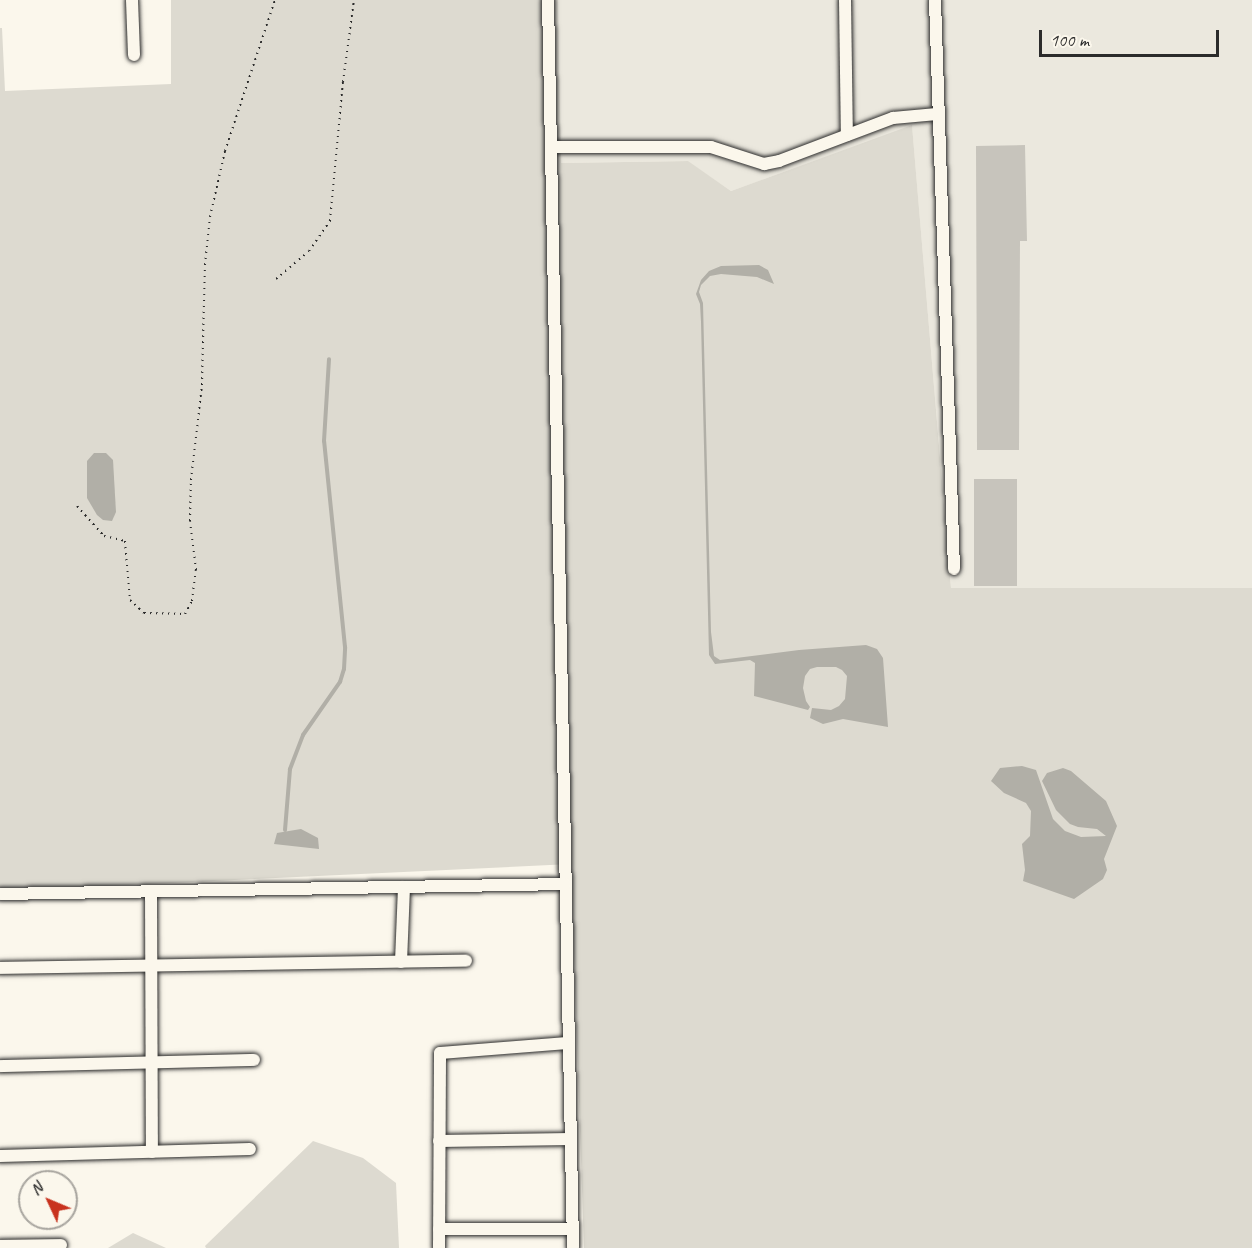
<!DOCTYPE html>
<style>
body{margin:0}
#map{position:relative;width:1252px;height:1248px;overflow:hidden;background:#fbf7ec;font-family:Caveat,sans-serif}
div>[style]{position:absolute}
[style*='--x']{left:calc(var(--x)*1px);top:calc(var(--y)*1px);width:calc(var(--w)*1px);rotate:calc(var(--a)*1deg)}
.built>*{inset:0;background:#ebe8de}
.green>*{inset:0;background:#dddad0}
.water>*{inset:0;background:#b1afa7}
.stream>*{height:4px;margin:-2px;padding:0 2px;transform-origin:2px;border-radius:2px;background:#b1afa7}
.building>*{inset:0;background:#c7c4bc;transform-origin:0 0}
.path>*{height:2px;margin-top:-1px;transform-origin:0;background:repeating-linear-gradient(90deg,#2b2b2b 0 1.5px,transparent 0 6px)}
.roads{filter:drop-shadow(0 0 2px #2b2b2b) drop-shadow(0 0 2px #2b2b2b)}
.minor>*{height:12px;margin:-6px;padding:0 6px;transform-origin:6px;border-radius:6px;background:#fbf7ec}
span{translate:-50% -50%;white-space:nowrap;text-align:center;line-height:1.15;-webkit-text-stroke:4.5px #fbf7ec;paint-order:stroke}
.north{position:absolute;left:18px;top:1170px;width:60px;height:60px;box-sizing:border-box;background:#fbf7ec;border:2px solid #a8a59f;border-radius:50%;rotate:314deg;font-size:16px;font-weight:700;line-height:24px;text-align:center;color:#2b2b2b}
.north::after{content:'';display:block;margin:auto;width:21px;height:27px;background:#c8321e;clip-path:polygon(50% 0,100% 100%,50% 72%,0 100%)}
.scale{position:absolute;left:1039px;top:30px;width:180px;height:27px;box-sizing:border-box;border:3px solid #2b2b2b;border-top:0;padding-left:8px;font-size:18px;line-height:21px;white-space:nowrap;color:#2b2b2b;-webkit-text-stroke:4px #fbf7ec;paint-order:stroke}
</style>
<div id="map">
<div class="built">
<div style="clip-path:polygon(529px 0,1252px 0,1252px 588px,951px 588px,912px 126px,731px 191px,687px 161px,561px 163px)"></div>
</div>
<div class="green">
<div style="clip-path:polygon(171px 0,558px 0,561px 163px,688px 161px,731px 191px,912px 125px,951px 588px,1252px 588px,1252px 1248px,584px 1248px,571px 864px,0 891px,0 28px,2px 28px,5px 91px,171px 84px)"></div>
<div style="clip-path:polygon(313px 1141px,363px 1158px,396px 1183px,399px 1248px,206px 1248px,205px 1246px)"></div>
<div style="clip-path:polygon(133px 1233px,166px 1248px,108px 1248px)"></div>
</div>
<div class="water">
<div style="clip-path:polygon(759px 265px,768px 270px,774px 284px,757px 277px,721px 274px,710px 276px,701px 285px,699px 292px,703px 303px,711px 632px,714px 656px,720px 660px,799px 650px,866px 645px,877px 649px,883px 658px,888px 727px,843px 719px,823px 724px,810px 718px,812px 708px,831px 710px,839px 706px,845px 699px,847px 676px,842px 670px,836px 667px,817px 667px,810px 669px,805px 676px,803px 688px,806px 701px,810px 707px,808px 710px,754px 696px,755px 663px,750px 660px,715px 664px,709px 655px,701px 322px,700px 304px,696px 294px,701px 280px,709px 271px,721px 266px)"></div>
<div style="clip-path:polygon(94px 453px,106px 453px,113px 460px,116px 512px,112px 521px,103px 520px,97px 515px,87px 498px,87px 461px)"></div>
<div style="clip-path:polygon(1022px 766px,1036px 770px,1053px 819px,1065px 831px,1081px 837px,1106px 836px,1097px 829px,1078px 827px,1070px 824px,1056px 810px,1042px 781px,1047px 773px,1063px 768px,1071px 771px,1106px 801px,1117px 826px,1104px 859px,1107px 870px,1103px 879px,1074px 899px,1023px 881px,1025px 870px,1022px 844px,1030px 836px,1031px 811px,1026px 803px,1004px 793px,991px 781px,1000px 768px)"></div>
<div style="clip-path:polygon(301px 829px,318px 838px,319px 849px,274px 844px,277px 833px)"></div>
</div>
<div class="stream">
<div style="--x:285;--y:830;--w:61;--a:-85.3"></div>
<div style="--x:290;--y:769;--w:36;--a:-69"></div>
<div style="--x:303;--y:735;--w:65;--a:-55.1"></div>
<div style="--x:340;--y:682;--w:14;--a:-73"></div>
<div style="--x:344;--y:669;--w:22;--a:-87"></div>
<div style="--x:345;--y:647;--w:207;--a:-95.8"></div>
<div style="--x:324;--y:441;--w:82;--a:-86.5"></div>
</div>
<div class="building">
<div style="clip-path:polygon(1025px 145px,1027px 241px,1020px 241px,1019px 450px,977px 450px,976px 146px)"></div>
<div style="left:974px;top:479px;width:43px;height:107px"></div>
</div>
<div class="path">
<div style="--x:276;--y:279;--w:43;--a:-40.3"></div>
<div style="--x:309;--y:251;--w:37;--a:-55"></div>
<div style="--x:330;--y:221;--w:140;--a:-84.7"></div>
<div style="--x:343;--y:82;--w:83;--a:-82.4"></div>
<div style="--x:77;--y:506;--w:40;--a:48"></div>
<div style="--x:104;--y:536;--w:22;--a:13"></div>
<div style="--x:125;--y:541;--w:59;--a:85.2"></div>
<div style="--x:130;--y:600;--w:19;--a:43"></div>
<div style="--x:144;--y:613;--w:41;--a:1.4"></div>
<div style="--x:185;--y:614;--w:15;--a:-62"></div>
<div style="--x:192;--y:601;--w:31;--a:-83"></div>
<div style="--x:196;--y:570;--w:49;--a:-97"></div>
<div style="--x:190;--y:521;--w:41;--a:-88.6"></div>
<div style="--x:191;--y:480;--w:96;--a:-83.4"></div>
<div style="--x:202;--y:385;--w:120;--a:-88.6"></div>
<div style="--x:205;--y:265;--w:48;--a:-84.1"></div>
<div style="--x:210;--y:217;--w:68;--a:-77.2"></div>
<div style="--x:225;--y:151;--w:159;--a:-71.7"></div>
</div>
<div class="roads">
<div class="minor">
<div style="--x:132;--y:0;--w:55;--a:87.9"></div>
<div style="--x:548;--y:0;--w:1248;--a:88.85"></div>
<div style="--x:845;--y:0;--w:135;--a:89.2"></div>
<div style="--x:935;--y:0;--w:569;--a:88.09"></div>
<div style="--x:553;--y:147;--w:158;--a:0"></div>
<div style="--x:711;--y:147;--w:56;--a:17.8"></div>
<div style="--x:764;--y:164;--w:15;--a:-11"></div>
<div style="--x:779;--y:161;--w:122;--a:-20.7"></div>
<div style="--x:893;--y:118;--w:44;--a:-5.2"></div>
<div style="--x:151;--y:891;--w:261;--a:89.8"></div>
<div style="--x:0;--y:894;--w:565;--a:-1.01"></div>
<div style="--x:401;--y:962;--w:75;--a:-87.7"></div>
<div style="--x:0;--y:968;--w:466;--a:-0.9"></div>
<div style="--x:0;--y:1066;--w:254;--a:-1.4"></div>
<div style="--x:439;--y:1141;--w:132;--a:-0.9"></div>
<div style="--x:0;--y:1156;--w:250;--a:-1.6"></div>
<div style="--x:439;--y:1229;--w:134;--a:0"></div>
<div style="--x:0;--y:1246;--w:61;--a:-0.9"></div>
<div style="--x:439;--y:1248;--w:195;--a:-89.7"></div>
<div style="--x:440;--y:1053;--w:128;--a:-4.5"></div>
</div>
</div>
<div class="north">N</div>
<div class="scale">100 m</div>
</div>
